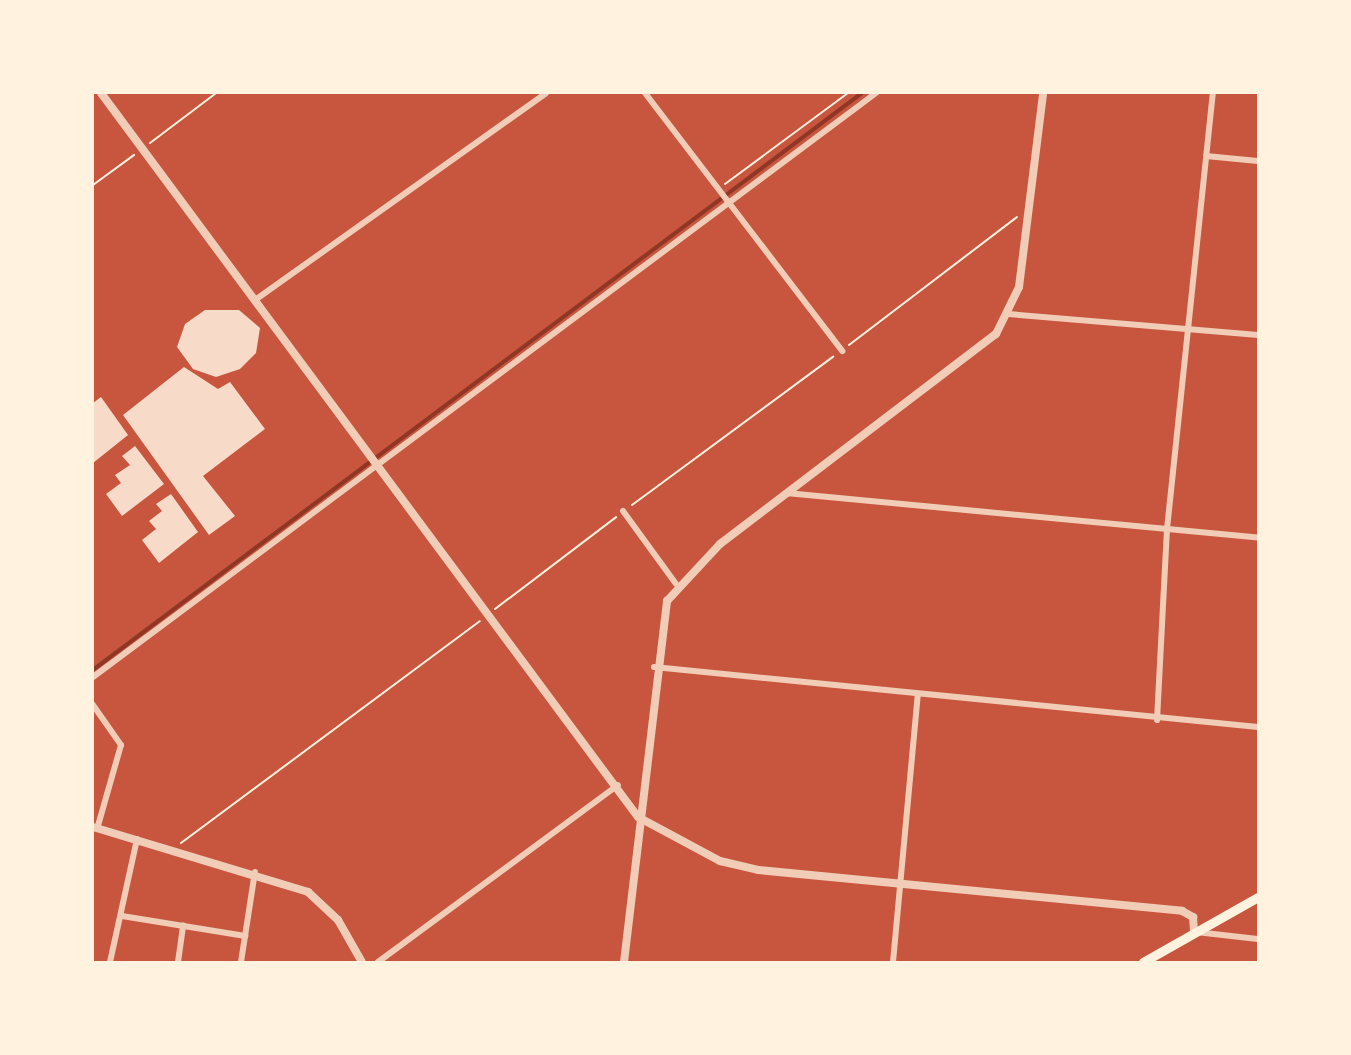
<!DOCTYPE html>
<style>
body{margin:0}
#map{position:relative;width:1351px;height:1055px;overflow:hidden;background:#c8553d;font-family:Roboto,sans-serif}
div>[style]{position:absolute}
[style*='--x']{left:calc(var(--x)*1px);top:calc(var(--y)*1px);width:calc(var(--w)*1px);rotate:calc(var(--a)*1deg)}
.stream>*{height:3.5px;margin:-1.75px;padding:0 1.75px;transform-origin:1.75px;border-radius:1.75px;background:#8f3625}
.building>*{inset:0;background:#f7dbc8}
.path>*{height:2px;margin:-1px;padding:0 1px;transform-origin:1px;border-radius:1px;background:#fff3e0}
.minor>*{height:6px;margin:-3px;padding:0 3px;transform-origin:3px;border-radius:3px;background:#f1ccb7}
.tertiary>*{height:8px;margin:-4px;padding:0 4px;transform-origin:4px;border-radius:4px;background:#f1ccb7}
.secondary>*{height:9px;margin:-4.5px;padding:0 4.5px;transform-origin:4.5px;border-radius:4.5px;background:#fff3e0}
span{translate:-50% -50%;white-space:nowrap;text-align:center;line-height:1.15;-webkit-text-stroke:7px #fff3e0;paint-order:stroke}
.frame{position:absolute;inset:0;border:94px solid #fff3e0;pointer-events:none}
</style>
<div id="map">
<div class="stream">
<div style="--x:93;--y:670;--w:961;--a:-36.88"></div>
</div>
<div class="building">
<div style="clip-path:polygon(205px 310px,239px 310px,260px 328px,256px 353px,240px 369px,216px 377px,193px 369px,177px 347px,185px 324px)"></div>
<div style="clip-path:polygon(184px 367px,218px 389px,230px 382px,265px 429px,203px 476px,235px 516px,209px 535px,123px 415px)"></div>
<div style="clip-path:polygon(101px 397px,128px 435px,93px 463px,93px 403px)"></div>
<div style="clip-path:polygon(135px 446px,164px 484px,122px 516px,106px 494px,121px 483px,115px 475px,130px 465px,122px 456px)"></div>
<div style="clip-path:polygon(171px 494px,198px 532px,159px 563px,142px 540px,156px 529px,149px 521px,162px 511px,156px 504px)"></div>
</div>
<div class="path">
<div style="--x:150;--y:143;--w:83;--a:-37.1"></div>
<div style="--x:725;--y:184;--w:153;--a:-36.5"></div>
<div style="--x:93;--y:185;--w:51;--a:-36.2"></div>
<div style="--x:849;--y:345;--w:211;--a:-37.3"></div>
<div style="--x:632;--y:505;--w:250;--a:-36.4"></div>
<div style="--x:495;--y:609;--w:152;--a:-37.2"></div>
<div style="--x:181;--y:843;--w:372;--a:-36.6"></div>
</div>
<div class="minor">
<div style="--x:645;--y:93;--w:325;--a:52.6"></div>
<div style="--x:1206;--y:156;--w:52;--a:5.5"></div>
<div style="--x:255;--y:300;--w:357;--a:-35.4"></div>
<div style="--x:1008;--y:314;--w:251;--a:4.8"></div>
<div style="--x:786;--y:493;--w:474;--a:5.4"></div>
<div style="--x:623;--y:511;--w:90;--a:54"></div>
<div style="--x:654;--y:667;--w:607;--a:5.67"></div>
<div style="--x:93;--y:677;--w:977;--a:-36.72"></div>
<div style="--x:93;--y:705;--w:49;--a:55"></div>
<div style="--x:121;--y:745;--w:87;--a:105.9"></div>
<div style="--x:1157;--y:720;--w:191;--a:-87"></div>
<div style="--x:1167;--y:529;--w:438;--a:-84"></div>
<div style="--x:122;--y:916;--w:125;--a:9.2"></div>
<div style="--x:1196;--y:932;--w:62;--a:6.4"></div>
<div style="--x:110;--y:962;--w:126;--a:-77.6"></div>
<div style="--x:178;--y:962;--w:37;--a:-82"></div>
<div style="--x:241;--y:962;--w:91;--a:-81.2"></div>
<div style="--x:378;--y:962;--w:298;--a:-36.4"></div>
<div style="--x:893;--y:962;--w:269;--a:-84.7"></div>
</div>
<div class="tertiary">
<div style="--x:101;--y:93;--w:901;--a:53.44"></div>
<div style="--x:638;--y:817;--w:93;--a:28.2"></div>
<div style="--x:720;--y:861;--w:39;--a:13"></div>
<div style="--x:758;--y:870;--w:426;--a:5.5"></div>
<div style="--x:1182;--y:911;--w:13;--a:29"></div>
<div style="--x:1193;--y:917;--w:15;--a:86"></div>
<div style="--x:93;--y:827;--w:225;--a:16.8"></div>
<div style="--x:308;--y:892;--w:41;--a:43"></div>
<div style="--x:338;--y:920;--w:48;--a:60.3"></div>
<div style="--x:624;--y:962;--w:364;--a:-83.2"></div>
<div style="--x:667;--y:601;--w:78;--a:-47.1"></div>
<div style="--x:720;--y:544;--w:347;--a:-37.3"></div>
<div style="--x:996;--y:334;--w:52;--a:-63.9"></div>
<div style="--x:1019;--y:287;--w:195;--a:-82.9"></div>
</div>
<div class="secondary">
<div style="--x:1143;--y:962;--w:132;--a:-29.5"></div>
</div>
<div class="frame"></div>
</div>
